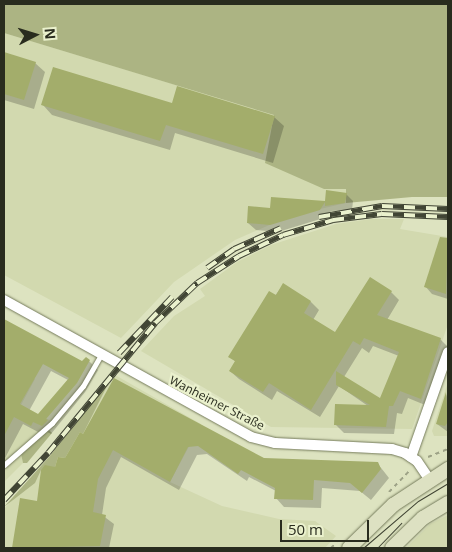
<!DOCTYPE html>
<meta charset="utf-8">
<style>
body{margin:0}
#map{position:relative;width:452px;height:552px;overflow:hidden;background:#dde3c0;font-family:"Open Sans",sans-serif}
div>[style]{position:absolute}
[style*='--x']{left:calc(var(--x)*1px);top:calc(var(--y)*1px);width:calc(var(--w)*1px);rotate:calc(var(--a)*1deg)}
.built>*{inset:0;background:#d2d9af}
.green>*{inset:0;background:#acb483}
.shadow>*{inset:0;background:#0003}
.building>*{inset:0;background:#a3ad6b}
.path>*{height:2px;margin-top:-1px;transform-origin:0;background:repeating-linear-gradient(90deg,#9da286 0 4px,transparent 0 8px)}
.roads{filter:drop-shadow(0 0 1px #757b5b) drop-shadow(0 0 1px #757b5b)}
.lane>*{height:5px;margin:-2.5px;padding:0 2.5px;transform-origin:2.5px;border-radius:2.5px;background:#fff}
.street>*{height:10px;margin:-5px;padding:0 5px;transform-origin:5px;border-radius:5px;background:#fff}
.secondary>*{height:14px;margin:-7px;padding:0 7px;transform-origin:7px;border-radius:7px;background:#dde1c2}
.tram>*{height:1px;margin:-0.5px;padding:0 0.5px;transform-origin:0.5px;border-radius:0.5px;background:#414534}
.rail>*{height:5.5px;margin-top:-2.75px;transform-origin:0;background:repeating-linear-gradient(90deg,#eaf1cd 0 11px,#414534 0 22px);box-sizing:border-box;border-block:1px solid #414534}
span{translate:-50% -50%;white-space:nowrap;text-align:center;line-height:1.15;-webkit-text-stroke:4.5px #eaf1cd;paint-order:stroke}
.street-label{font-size:12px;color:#292c1e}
.frame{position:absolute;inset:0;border:5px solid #292c1e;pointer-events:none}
.north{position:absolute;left:10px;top:10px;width:50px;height:50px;-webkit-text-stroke:4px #eaf1cd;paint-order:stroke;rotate:85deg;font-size:14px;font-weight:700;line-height:20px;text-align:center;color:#292c1e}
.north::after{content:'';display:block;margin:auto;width:18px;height:22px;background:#292c1e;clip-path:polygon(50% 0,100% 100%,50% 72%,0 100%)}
.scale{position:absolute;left:280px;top:520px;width:89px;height:22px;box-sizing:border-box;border:2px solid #292c1e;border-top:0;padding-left:6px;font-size:15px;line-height:18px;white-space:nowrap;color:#292c1e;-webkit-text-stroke:4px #eaf1cd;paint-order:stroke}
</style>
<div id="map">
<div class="built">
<div style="clip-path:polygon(4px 33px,275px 115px,324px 189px,347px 189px,346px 203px,290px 216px,235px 240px,174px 282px,121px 338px,4px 275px)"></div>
<div style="clip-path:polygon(371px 219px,404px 219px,400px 229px,448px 237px,448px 324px,412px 429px,271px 427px,141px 351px,174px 316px,205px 296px,200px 289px,237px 262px,271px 245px,336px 224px)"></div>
<div style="clip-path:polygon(4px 362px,35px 379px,21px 405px,55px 423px,21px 454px,23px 463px,4px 482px)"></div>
<div style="clip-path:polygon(115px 375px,201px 424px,170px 482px,222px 506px,279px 519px,315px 521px,336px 536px,325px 548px,4px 548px,4px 509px,74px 434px)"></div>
<div style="clip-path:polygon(448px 382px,448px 436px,434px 436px,432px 431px)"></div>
<div style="clip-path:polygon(448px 515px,448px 548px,406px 548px,430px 524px)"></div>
</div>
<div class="green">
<div style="clip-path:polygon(4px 4px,448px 4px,448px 197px,412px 197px,346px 203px,346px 189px,324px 189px,265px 163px,274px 115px,4px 33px)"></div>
<div style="clip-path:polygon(111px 378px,83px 434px,80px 432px,65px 458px,58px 457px,55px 467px,41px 470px,35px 483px,4px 507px,49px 457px)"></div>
<div style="clip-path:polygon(48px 429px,52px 433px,27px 463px,23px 463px,21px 454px)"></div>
</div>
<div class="shadow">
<div style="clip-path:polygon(4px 53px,35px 63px,45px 72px,34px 109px,4px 100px)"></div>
<div style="clip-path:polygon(43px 105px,173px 105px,274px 117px,284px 126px,273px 163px,175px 133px,170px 150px,52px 115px)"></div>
<div style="clip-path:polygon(346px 194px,353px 201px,352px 210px,331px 211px,327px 217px,278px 232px,256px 230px,248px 223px,271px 209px,272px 198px,326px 202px)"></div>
<div style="clip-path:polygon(441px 238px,448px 239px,448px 299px,432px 294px,425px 286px)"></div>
<div style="clip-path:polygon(evenodd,283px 285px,311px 302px,319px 310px,313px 320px,336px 334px,391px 292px,399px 300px,387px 320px,440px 339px,448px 347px,430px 407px,408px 398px,402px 414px,397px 413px,394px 434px,344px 433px,336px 425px,368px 406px,339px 386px,320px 417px,277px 391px,272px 400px,239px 379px,230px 371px,236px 362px,230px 357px,283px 285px,373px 346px,399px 356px,380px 400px,344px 377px,362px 348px,369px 353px,373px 346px)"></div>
<div style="clip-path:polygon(evenodd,4px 321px,83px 363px,89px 361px,98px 370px,85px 392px,51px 434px,42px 429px,40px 433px,23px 424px,4px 460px,4px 321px,51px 371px,68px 380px,38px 416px,29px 411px,51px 371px)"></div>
<div style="clip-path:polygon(114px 380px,263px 459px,378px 464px,389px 478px,371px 500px,360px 491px,322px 488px,321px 508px,284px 507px,276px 498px,276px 491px,249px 477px,247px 481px,207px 454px,197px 455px,179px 490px,121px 457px,106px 488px,102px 515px,114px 524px,109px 548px,13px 548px,21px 499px,38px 502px,56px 469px,84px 436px)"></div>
<div style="clip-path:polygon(448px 391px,448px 432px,437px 424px)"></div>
</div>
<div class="building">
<div style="clip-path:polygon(4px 52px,36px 62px,24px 100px,4px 94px)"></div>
<div style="clip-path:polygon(53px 67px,172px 103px,177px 86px,275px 116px,263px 154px,166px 125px,160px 141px,41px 105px)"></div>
<div style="clip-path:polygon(326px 190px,347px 193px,345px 203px,325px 206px,325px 202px,320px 210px,270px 225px,247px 223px,248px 206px,270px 208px,271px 197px,325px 201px)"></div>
<div style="clip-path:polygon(440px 237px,448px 238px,446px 294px,424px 287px)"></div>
<div style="clip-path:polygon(370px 277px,392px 291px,377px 315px,441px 338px,421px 399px,400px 391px,393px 406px,389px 406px,386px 427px,334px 425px,335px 404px,370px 405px,336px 385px,336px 371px,380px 398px,399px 352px,364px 338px,360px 345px,353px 341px,311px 410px,269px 383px,263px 392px,229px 371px,235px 361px,228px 357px,269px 291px,276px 295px,283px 283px,311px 301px,304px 313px,335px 332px)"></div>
<div style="clip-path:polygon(evenodd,4px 319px,82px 361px,86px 357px,90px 360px,77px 383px,46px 419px,48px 420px,42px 426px,33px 422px,31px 426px,14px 417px,4px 436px,4px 319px,43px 364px,69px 378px,38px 414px,20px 404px,43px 364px)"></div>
<div style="clip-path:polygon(114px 378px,264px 458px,378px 462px,381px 469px,362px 493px,350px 483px,314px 480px,313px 500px,274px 499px,275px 488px,241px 470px,238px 474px,198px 446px,188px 447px,170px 482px,113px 450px,98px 479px,93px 512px,106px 515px,100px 546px,12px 548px,20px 498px,37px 501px,41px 470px,45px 465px,55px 467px,58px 457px,65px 458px,80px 432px,83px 434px)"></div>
<div style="clip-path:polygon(446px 392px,448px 422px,445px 426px,436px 424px)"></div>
</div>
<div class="path">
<div style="--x:428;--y:457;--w:22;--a:-22"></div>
<div style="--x:389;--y:492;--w:30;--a:-46"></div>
<div style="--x:331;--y:548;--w:8;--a:-45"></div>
</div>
<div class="roads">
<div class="lane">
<div style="--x:4;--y:465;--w:64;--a:-41.2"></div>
<div style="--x:52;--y:423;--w:48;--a:-50"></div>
<div style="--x:83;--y:386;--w:38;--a:-60"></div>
</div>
<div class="street">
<div style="--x:4;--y:300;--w:282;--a:29"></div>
<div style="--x:251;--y:437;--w:25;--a:14"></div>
<div style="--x:275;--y:443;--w:117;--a:2.9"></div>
<div style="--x:392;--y:449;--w:14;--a:17"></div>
<div style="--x:405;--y:453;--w:14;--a:34"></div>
<div style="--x:417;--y:461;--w:22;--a:56"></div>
<div style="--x:411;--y:457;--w:111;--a:-70.6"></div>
</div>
<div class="secondary">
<div style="--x:349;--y:548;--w:62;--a:-44.3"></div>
<div style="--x:393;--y:505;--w:66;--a:-33.2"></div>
<div style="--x:392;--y:548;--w:43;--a:-44.1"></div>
<div style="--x:423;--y:518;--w:29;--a:-31"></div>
</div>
</div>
<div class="tram">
<div style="--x:363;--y:548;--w:72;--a:-40.5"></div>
<div style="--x:418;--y:501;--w:35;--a:-31"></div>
<div style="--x:377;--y:548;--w:35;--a:-46"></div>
</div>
<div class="rail">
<div style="--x:319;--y:217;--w:64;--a:-9.9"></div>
<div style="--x:382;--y:206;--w:66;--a:2.6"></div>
<div style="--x:207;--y:268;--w:33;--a:-35"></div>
<div style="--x:234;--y:249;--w:51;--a:-24.1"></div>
<div style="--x:119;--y:353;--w:77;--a:-46.6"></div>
<div style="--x:4;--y:500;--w:64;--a:-46.9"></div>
<div style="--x:48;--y:453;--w:168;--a:-50.5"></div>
<div style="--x:155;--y:323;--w:58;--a:-43.6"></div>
<div style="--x:197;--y:283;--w:50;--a:-32.7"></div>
<div style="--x:239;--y:256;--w:49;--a:-25.5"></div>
<div style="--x:283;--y:235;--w:52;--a:-16.7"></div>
<div style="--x:333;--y:220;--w:49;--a:-7"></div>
<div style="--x:382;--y:214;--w:66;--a:2.6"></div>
</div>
<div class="street-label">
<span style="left:217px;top:403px;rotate:27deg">Wanheimer Straße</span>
</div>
<div class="frame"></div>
<div class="north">N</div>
<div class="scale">50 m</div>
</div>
